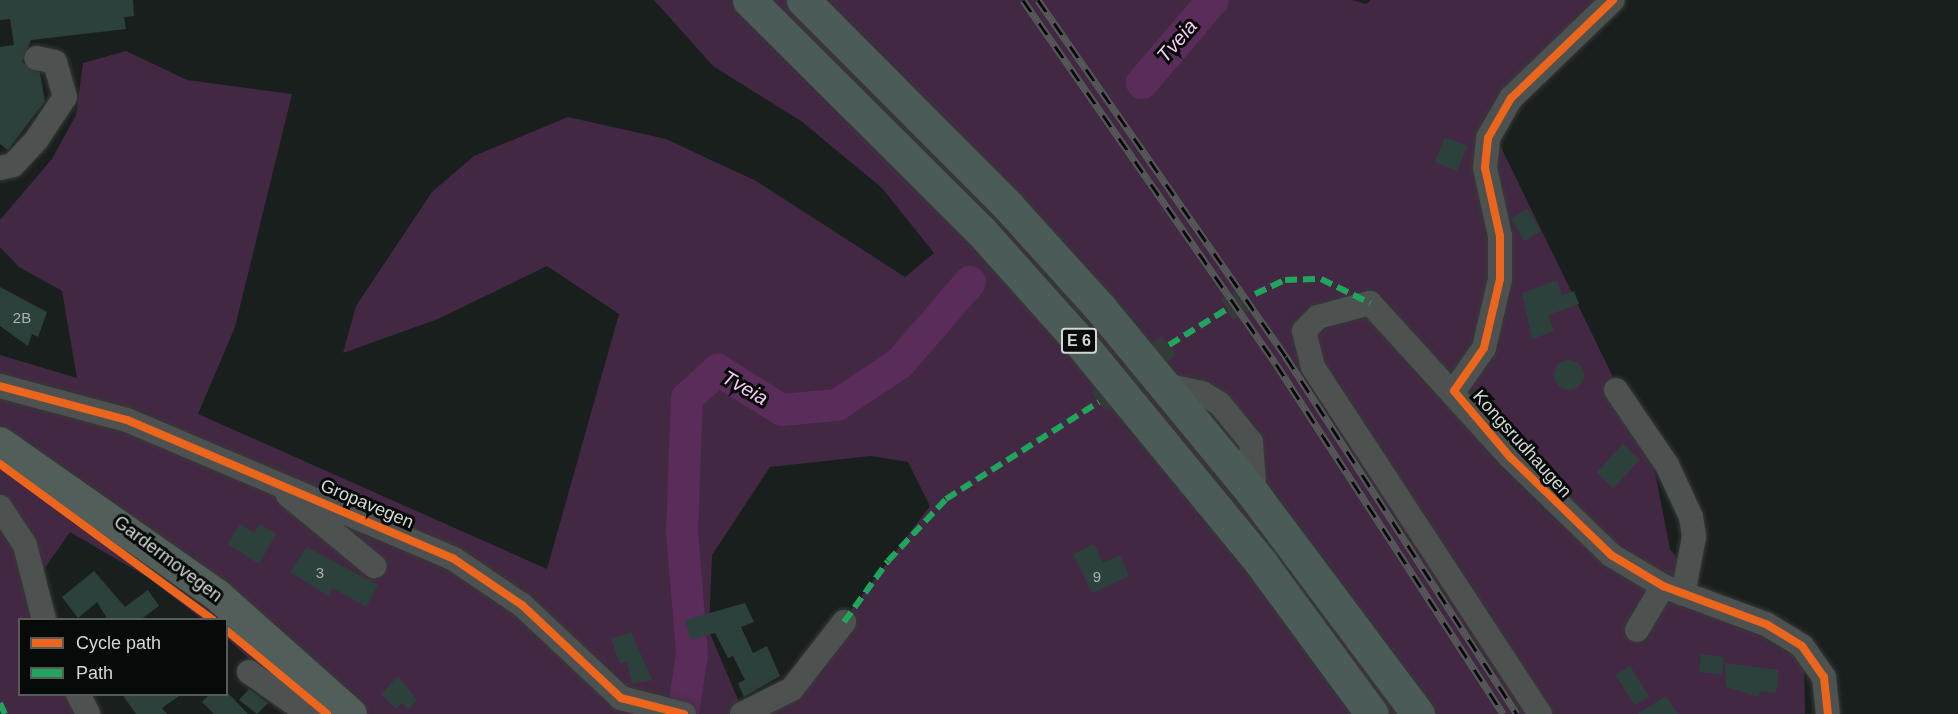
<!DOCTYPE html>
<style>
body{margin:0}
#map{position:relative;width:1958px;height:714px;overflow:hidden;background:#191f1d;font-family:Arial,sans-serif}
div>[style]{position:absolute}
[style*='--x']{left:calc(var(--x)*1px);top:calc(var(--y)*1px);width:calc(var(--w)*1px);rotate:calc(var(--a)*1deg)}
.green>*{inset:0;background:#432843}
.river>*{height:32px;margin:-16px;padding:0 16px;transform-origin:16px;border-radius:16px;background:#592c59}
.building>*{inset:0;background:#2d413c;transform-origin:0 0}
.round{border-radius:50%}
.minor-tunnel>*{height:24px;margin-top:-12px;transform-origin:0;background:repeating-linear-gradient(90deg,#353b39 0 24px,transparent 0 36px)}
.roads{filter:drop-shadow(0 0 2px #363a38) drop-shadow(0 0 2px #363a38)}
.minor>*{height:24px;margin:-12px;padding:0 12px;transform-origin:12px;border-radius:12px;background:#4d5250}
.major>*{height:32px;margin:-16px;padding:0 16px;transform-origin:16px;border-radius:16px;background:#515e5a}
.highway>*{height:33px;margin:-16.5px;padding:0 16.5px;transform-origin:16.5px;border-radius:16.5px;background:#4b5b57}
.rail>*{height:7px;margin-top:-3.5px;transform-origin:0;background:repeating-linear-gradient(90deg,#060a08 0 14px,#545958 0 28px);box-sizing:border-box;border-block:2px solid #545958}
.quiet>*{height:6px;margin-top:-3px;transform-origin:0;background:repeating-linear-gradient(90deg,#20a55d 0 12px,transparent 0 18px)}
.cycleway>*{height:8px;margin:-4px;padding:0 4px;transform-origin:4px;border-radius:4px;background:#eb651d}
span{translate:-50% -50%;white-space:nowrap;text-align:center;line-height:1.15;-webkit-text-stroke:6px #060a08;paint-order:stroke}
.number-label{font-size:15px;color:#a8b2b0}
.number-label span{-webkit-text-stroke-width:0}
.shield-label span{padding:2px 4px;background:#060a08;border:2px solid;border-radius:4px;-webkit-text-stroke-width:0}
.shield-label{font-size:16px;color:#d1d8d6;font-weight:700}
.street-label{font-size:18px;color:#d1d8d6}
.water-label{font-size:20px;color:#f7c9f6;font-style:italic}
.legend{position:absolute;left:18px;top:618px;width:210px;height:78px;box-sizing:border-box;background:#060a08;border:2px solid #575c5a;margin:0;padding:8px 10px;list-style:none;font-size:18px;color:#d1d8d6}
.legend li{display:flex;align-items:center;gap:12px;height:30px}
.legend b{width:30px;border:2px solid #575c5a}
</style>
<div id="map">
<div class="green">
<div style="clip-path:polygon(654px 0,1352px 0,1366px 4px,1371px 0,1595px 0,1494px 133px,1652px 457px,1670px 549px,1717px 608px,1804px 663px,1805px 714px,752px 714px,785px 697px,930px 506px,908px 462px,871px 456px,770px 467px,712px 555px,709px 631px,744px 714px,309px 714px,227px 638px,226px 620px,202px 619px,147px 577px,70px 532px,42px 572px,58px 619px,20px 620px,20px 694px,89px 695px,101px 714px,0 714px,0 355px,77px 378px,62px 291px,19px 267px,0 247px,0 220px,52px 159px,76px 115px,83px 63px,126px 51px,187px 80px,292px 94px,235px 327px,198px 414px,547px 569px,619px 314px,547px 266px,438px 319px,343px 353px,356px 306px,432px 192px,474px 156px,568px 117px,666px 139px,756px 181px,905px 277px,934px 253px,882px 188px,801px 121px,713px 66px)"></div>
</div>
<div class="river">
<div style="--x:1142;--y:83;--w:109;--a:-49.5"></div>
<div style="--x:683;--y:714;--w:61;--a:-81.5"></div>
<div style="--x:692;--y:654;--w:122;--a:-94.7"></div>
<div style="--x:682;--y:532;--w:134;--a:-87.9"></div>
<div style="--x:687;--y:398;--w:42;--a:-42.1"></div>
<div style="--x:718;--y:370;--w:75;--a:32"></div>
<div style="--x:782;--y:410;--w:55;--a:-5.2"></div>
<div style="--x:837;--y:405;--w:76;--a:-33.7"></div>
<div style="--x:900;--y:363;--w:107;--a:-49.2"></div>
</div>
<div class="building">
<div style="clip-path:polygon(0 0,133px 0,134px 16px,124px 17px,126px 29px,31px 40px,22px 62px,40px 73px,45px 101px,8px 150px,0 144px,0 47px,14px 45px,10px 19px,0 20px)"></div>
<div style="left:1445px;top:137px;width:24px;height:27px;rotate:22deg"></div>
<div style="left:1527px;top:209px;width:26px;height:19px;rotate:58deg"></div>
<div style="clip-path:polygon(1557px 280px,1562px 295px,1574px 291px,1579px 304px,1548px 315px,1554px 331px,1532px 339px,1522px 293px)"></div>
<div style="clip-path:polygon(0 287px,47px 312px,38px 337px,32px 334px,28px 346px,0 326px)"></div>
<div class="round" style="left:1554px;top:360px;width:30px;height:30px"></div>
<div style="left:1623px;top:444px;width:23px;height:39px;rotate:43deg"></div>
<div style="clip-path:polygon(240px 524px,254px 533px,260px 524px,276px 534px,259px 564px,228px 544px)"></div>
<div style="clip-path:polygon(1094px 544px,1103px 563px,1120px 555px,1129px 576px,1092px 593px,1073px 554px)"></div>
<div style="clip-path:polygon(307px 547px,378px 585px,366px 607px,333px 588px,328px 596px,290px 572px)"></div>
<div style="clip-path:polygon(94px 571px,125px 607px,148px 590px,159px 606px,140px 620px,108px 620px,97px 602px,78px 618px,62px 597px)"></div>
<div style="clip-path:polygon(745px 603px,754px 622px,741px 627px,753px 653px,767px 646px,780px 676px,744px 697px,738px 683px,745px 680px,733px 656px,728px 658px,715px 633px,691px 640px,685px 620px)"></div>
<div style="clip-path:polygon(631px 632px,652px 680px,632px 684px,627px 661px,620px 664px,611px 639px)"></div>
<div style="left:1701px;top:654px;width:23px;height:18px;rotate:7deg"></div>
<div style="clip-path:polygon(1725px 663px,1779px 670px,1776px 693px,1760px 691px,1759px 697px,1726px 687px)"></div>
<div style="left:1630px;top:666px;width:36px;height:17px;rotate:58deg"></div>
<div style="clip-path:polygon(398px 676px,417px 700px,408px 709px,402px 703px,396px 709px,381px 694px)"></div>
<div style="clip-path:polygon(249px 689px,268px 703px,257px 714px,239px 700px)"></div>
<div style="clip-path:polygon(122px 694px,182px 694px,162px 708px,167px 714px,136px 714px)"></div>
<div style="clip-path:polygon(210px 694px,229px 694px,248px 714px,214px 714px,202px 702px)"></div>
<div style="clip-path:polygon(1666px 696px,1678px 714px,1637px 714px)"></div>
</div>
<div class="minor-tunnel">
<div style="--x:1227;--y:309;--w:32;--a:-28"></div>
<div style="--x:1099;--y:402;--w:90;--a:-39.2"></div>
</div>
<div class="roads">
<div class="minor">
<div style="--x:0;--y:168;--w:13;--a:-13"></div>
<div style="--x:13;--y:165;--w:35;--a:-47"></div>
<div style="--x:37;--y:139;--w:50;--a:-56.3"></div>
<div style="--x:65;--y:97;--w:36;--a:-106"></div>
<div style="--x:55;--y:62;--w:19;--a:-168"></div>
<div style="--x:1164;--y:385;--w:39;--a:12"></div>
<div style="--x:1202;--y:393;--w:21;--a:31"></div>
<div style="--x:1220;--y:404;--w:49;--a:50.8"></div>
<div style="--x:1251;--y:442;--w:54;--a:85.8"></div>
<div style="--x:0;--y:386;--w:131;--a:15"></div>
<div style="--x:127;--y:420;--w:355;--a:23"></div>
<div style="--x:454;--y:559;--w:82;--a:34.1"></div>
<div style="--x:522;--y:605;--w:136;--a:43.2"></div>
<div style="--x:621;--y:698;--w:65;--a:14.3"></div>
<div style="--x:1616;--y:390;--w:91;--a:55.8"></div>
<div style="--x:1667;--y:465;--w:57;--a:65.2"></div>
<div style="--x:1691;--y:517;--w:20;--a:81"></div>
<div style="--x:1694;--y:537;--w:58;--a:100.9"></div>
<div style="--x:1454;--y:391;--w:52;--a:-55.1"></div>
<div style="--x:1484;--y:348;--w:71;--a:-76.9"></div>
<div style="--x:1500;--y:279;--w:43;--a:-90"></div>
<div style="--x:1500;--y:236;--w:70;--a:-102.4"></div>
<div style="--x:1485;--y:168;--w:30;--a:-84"></div>
<div style="--x:1488;--y:138;--w:46;--a:-60.1"></div>
<div style="--x:1511;--y:98;--w:141;--a:-43.9"></div>
<div style="--x:288;--y:495;--w:112;--a:39.5"></div>
<div style="--x:0;--y:507;--w:45;--a:56.7"></div>
<div style="--x:25;--y:545;--w:77;--a:75.8"></div>
<div style="--x:1637;--y:630;--w:51;--a:-59.4"></div>
<div style="--x:249;--y:672;--w:73;--a:35"></div>
<div style="--x:78;--y:694;--w:22;--a:63"></div>
<div style="--x:742;--y:714;--w:56;--a:-26.6"></div>
<div style="--x:792;--y:689;--w:85;--a:-52.2"></div>
<div style="--x:1540;--y:714;--w:415;--a:-123.2"></div>
<div style="--x:1313;--y:367;--w:37;--a:-104"></div>
<div style="--x:1304;--y:331;--w:20;--a:-45"></div>
<div style="--x:1318;--y:317;--w:54;--a:-15.1"></div>
<div style="--x:1370;--y:303;--w:208;--a:47.7"></div>
<div style="--x:1510;--y:457;--w:141;--a:44.1"></div>
<div style="--x:1611;--y:555;--w:61;--a:30.8"></div>
<div style="--x:1663;--y:586;--w:110;--a:20.3"></div>
<div style="--x:1766;--y:624;--w:42;--a:31.4"></div>
<div style="--x:1802;--y:646;--w:38;--a:55"></div>
<div style="--x:1824;--y:677;--w:37;--a:84"></div>
</div>
<div class="major">
<div style="--x:0;--y:443;--w:265;--a:35"></div>
<div style="--x:217;--y:595;--w:179;--a:41.6"></div>
</div>
<div class="highway">
<div style="--x:749;--y:0;--w:327;--a:44.9"></div>
<div style="--x:981;--y:231;--w:140;--a:48.2"></div>
<div style="--x:1074;--y:335;--w:295;--a:50.6"></div>
<div style="--x:1261;--y:563;--w:187;--a:53.7"></div>
<div style="--x:803;--y:0;--w:291;--a:45.1"></div>
<div style="--x:1008;--y:206;--w:139;--a:47.9"></div>
<div style="--x:1101;--y:309;--w:242;--a:50.5"></div>
<div style="--x:1255;--y:496;--w:272;--a:53.2"></div>
</div>
</div>
<div class="rail">
<div style="--x:1023;--y:0;--w:443;--a:55.2"></div>
<div style="--x:1276;--y:364;--w:417;--a:57"></div>
<div style="--x:1038;--y:0;--w:435;--a:55.2"></div>
<div style="--x:1286;--y:357;--w:425;--a:57.1"></div>
</div>
<div class="quiet">
<div style="--x:1255;--y:294;--w:33;--a:-25"></div>
<div style="--x:1285;--y:280;--w:36;--a:-2"></div>
<div style="--x:1321;--y:279;--w:55;--a:26.1"></div>
<div style="--x:1169;--y:345;--w:68;--a:-31.8"></div>
<div style="--x:844;--y:622;--w:75;--a:-54.2"></div>
<div style="--x:888;--y:561;--w:85;--a:-46.9"></div>
<div style="--x:946;--y:499;--w:181;--a:-32.4"></div>
<div style="--x:0;--y:703;--w:12;--a:66"></div>
</div>
<div class="cycleway">
<div style="--x:1613;--y:0;--w:141;--a:136.1"></div>
<div style="--x:1511;--y:98;--w:46;--a:119.9"></div>
<div style="--x:1488;--y:138;--w:30;--a:96"></div>
<div style="--x:1485;--y:168;--w:70;--a:77.6"></div>
<div style="--x:1500;--y:236;--w:43;--a:90"></div>
<div style="--x:1500;--y:279;--w:71;--a:103.1"></div>
<div style="--x:1484;--y:348;--w:52;--a:124.9"></div>
<div style="--x:1454;--y:391;--w:87;--a:49.7"></div>
<div style="--x:1510;--y:457;--w:141;--a:44.1"></div>
<div style="--x:1611;--y:555;--w:61;--a:30.8"></div>
<div style="--x:1663;--y:586;--w:110;--a:20.3"></div>
<div style="--x:1766;--y:624;--w:42;--a:31.4"></div>
<div style="--x:1802;--y:646;--w:38;--a:55"></div>
<div style="--x:1824;--y:677;--w:37;--a:84"></div>
<div style="--x:0;--y:386;--w:131;--a:15"></div>
<div style="--x:127;--y:420;--w:355;--a:23"></div>
<div style="--x:454;--y:559;--w:82;--a:34.1"></div>
<div style="--x:522;--y:605;--w:136;--a:43.2"></div>
<div style="--x:621;--y:698;--w:65;--a:14.3"></div>
<div style="--x:0;--y:464;--w:264;--a:36.2"></div>
<div style="--x:226;--y:630;--w:131;--a:39.7"></div>
</div>
<div class="number-label">
<span style="left:22px;top:318px">2B</span>
<span style="left:320px;top:573px">3</span>
<span style="left:1097px;top:577px">9</span>
</div>
<div class="shield-label">
<span style="left:1079px;top:341px">E 6</span>
</div>
<div class="street-label">
<span style="left:1522px;top:444px;rotate:48deg">Kongsrudhaugen</span>
<span style="left:367px;top:504px;rotate:23deg">Gropavegen</span>
<span style="left:168px;top:559px;rotate:37deg">Gardermovegen</span>
</div>
<div class="water-label">
<span style="left:1177px;top:41px;rotate:-49deg">Tveia</span>
<span style="left:745px;top:388px;rotate:30deg">Tveia</span>
</div>
<ul class="legend">
<li><b style="height:8px;background:#eb651d"></b>Cycle path</li>
<li><b style="height:8px;background:#20a55d"></b>Path</li>
</ul>
</div>
